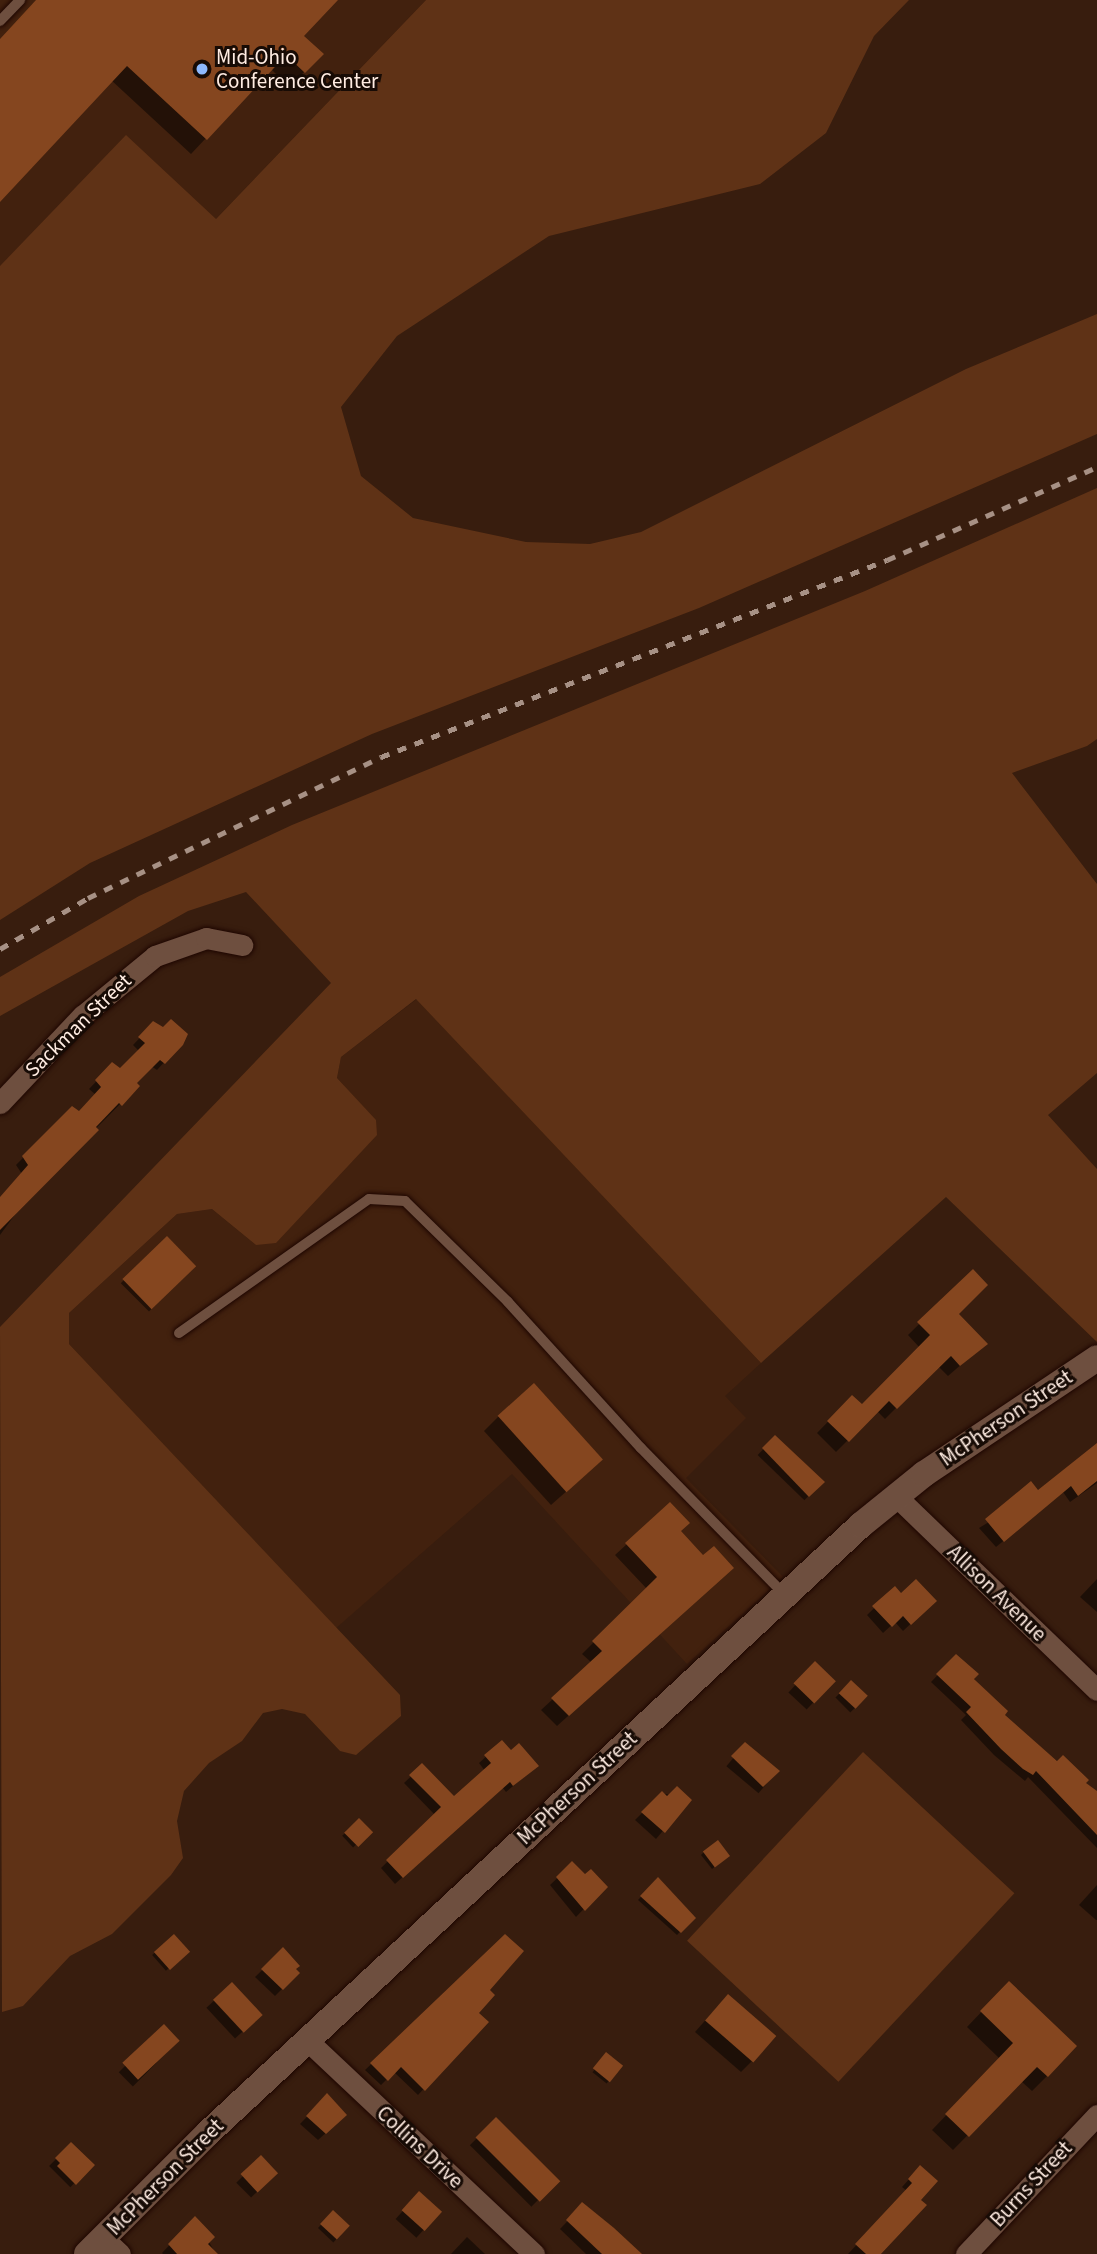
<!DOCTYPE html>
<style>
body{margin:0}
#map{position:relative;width:1097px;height:2254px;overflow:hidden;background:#381d0e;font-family:"Source Sans 3",sans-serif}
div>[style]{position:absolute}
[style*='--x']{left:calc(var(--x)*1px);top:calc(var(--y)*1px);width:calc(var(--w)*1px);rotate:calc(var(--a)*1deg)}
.built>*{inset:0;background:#42210e}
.green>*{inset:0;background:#5f3216;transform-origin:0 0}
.shadow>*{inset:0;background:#0007;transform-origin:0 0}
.building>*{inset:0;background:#85461f;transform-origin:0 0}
.roads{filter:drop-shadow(0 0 2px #1e0600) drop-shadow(0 0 2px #1e0600)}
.service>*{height:10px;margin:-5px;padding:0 5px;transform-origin:5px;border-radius:5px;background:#6e4f3f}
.minor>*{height:21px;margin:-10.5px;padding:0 10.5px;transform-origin:10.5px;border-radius:10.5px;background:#6e4f3f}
.tertiary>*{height:26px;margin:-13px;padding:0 13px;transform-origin:13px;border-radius:13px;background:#6e4f3f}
.rail>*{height:5px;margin-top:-2.5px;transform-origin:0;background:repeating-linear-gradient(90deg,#a79185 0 9px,transparent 0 18px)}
.dots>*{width:19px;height:19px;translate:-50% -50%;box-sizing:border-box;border:4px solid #170b05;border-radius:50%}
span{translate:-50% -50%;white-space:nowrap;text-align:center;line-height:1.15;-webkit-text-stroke:6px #170b05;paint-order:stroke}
.poi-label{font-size:21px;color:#ffece2}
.left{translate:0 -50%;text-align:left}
.street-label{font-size:21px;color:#ffece2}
</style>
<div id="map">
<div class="built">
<div style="clip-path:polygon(0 0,426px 0,215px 220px,0 266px)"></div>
<div style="clip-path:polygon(417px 999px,761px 1363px,725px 1396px,746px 1418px,686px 1478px,783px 1577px,687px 1664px,512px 1474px,335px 1629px,69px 1344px,69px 1313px,177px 1214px,212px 1209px,256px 1245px,375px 1120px,337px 1078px,341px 1057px)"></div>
</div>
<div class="green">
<div style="clip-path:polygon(426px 0,909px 0,874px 36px,826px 133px,760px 184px,549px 236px,397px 336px,341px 407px,361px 476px,413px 518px,526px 542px,590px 544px,641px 532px,966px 369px,1097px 314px,1097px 434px,699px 608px,372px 734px,90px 863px,0 920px,0 266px,126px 135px,216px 219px)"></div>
<div style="clip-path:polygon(1097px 488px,1097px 739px,1087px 746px,1012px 773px,1097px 884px,1097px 1073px,1048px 1115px,1097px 1169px,1097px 1342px,946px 1197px,761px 1363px,416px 999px,341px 1057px,337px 1078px,376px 1120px,377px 1135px,276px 1243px,256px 1245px,212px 1209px,177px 1214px,69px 1313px,69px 1344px,400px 1695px,401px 1716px,356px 1755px,340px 1751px,305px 1714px,282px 1709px,263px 1713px,242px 1741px,209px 1763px,184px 1791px,177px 1821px,183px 1858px,171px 1875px,112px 1934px,70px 1956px,23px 2006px,2px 2012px,0 1327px,331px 983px,246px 892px,188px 911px,0 1016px,0 977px,139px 896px,292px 825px,865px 591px)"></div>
<div style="left:863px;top:1752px;width:207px;height:258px;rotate:43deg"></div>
</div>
<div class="shadow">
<div style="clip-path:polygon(38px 0,335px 0,302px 36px,304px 72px,289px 87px,271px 69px,191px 154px,111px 80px,0 200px,0 40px)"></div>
<div style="clip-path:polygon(154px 1023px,181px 1044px,157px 1070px,151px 1066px,134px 1083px,138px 1086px,28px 1197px,0 1235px,0 1198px,22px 1174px,16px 1165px,72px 1108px,79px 1113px,96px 1095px,89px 1089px,112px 1065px,120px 1071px,139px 1051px,133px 1045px)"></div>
<div style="left:166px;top:1238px;width:40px;height:64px;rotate:45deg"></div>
<div style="clip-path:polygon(973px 1271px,957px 1314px,985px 1344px,948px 1376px,938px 1366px,885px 1419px,877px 1411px,836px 1452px,817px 1433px,852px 1397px,862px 1406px,920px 1348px,908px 1335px)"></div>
<div style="clip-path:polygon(499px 1416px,586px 1474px,551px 1505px,484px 1431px)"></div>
<div style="left:775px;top:1437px;width:65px;height:25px;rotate:44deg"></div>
<div style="clip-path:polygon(1097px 1448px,1097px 1483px,1070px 1502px,1063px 1492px,996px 1547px,979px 1528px,1038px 1492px)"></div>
<div style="clip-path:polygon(679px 1532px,720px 1579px,557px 1726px,541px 1710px,592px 1663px,582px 1654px,647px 1589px,615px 1555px,627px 1544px)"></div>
<div style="clip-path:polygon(1097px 1579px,1097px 1612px,1080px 1597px)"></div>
<div style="clip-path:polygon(895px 1588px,901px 1595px,935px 1601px,903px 1631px,895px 1622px,883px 1633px,867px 1615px)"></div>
<div style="clip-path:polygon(956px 1656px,1003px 1715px,1097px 1795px,1097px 1848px,1028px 1777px,1025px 1781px,994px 1755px,961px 1720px,966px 1715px,931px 1682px)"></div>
<div style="left:815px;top:1664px;width:25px;height:39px;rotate:43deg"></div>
<div style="left:851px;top:1682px;width:21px;height:22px;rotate:45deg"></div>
<div style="clip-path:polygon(502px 1742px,530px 1772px,506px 1792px,502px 1787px,395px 1884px,381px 1868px,435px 1815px,404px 1783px,422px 1766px,454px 1799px,485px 1771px,479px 1763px)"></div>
<div style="left:745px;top:1744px;width:42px;height:29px;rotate:40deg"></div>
<div style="clip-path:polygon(662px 1793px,689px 1800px,656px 1839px,635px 1820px)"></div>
<div style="left:359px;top:1820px;width:16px;height:23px;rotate:47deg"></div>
<div style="clip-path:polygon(704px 1852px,725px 1859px,712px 1869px,701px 1855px)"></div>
<div style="clip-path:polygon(572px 1864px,585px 1877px,605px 1887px,576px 1917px,550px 1885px)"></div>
<div style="clip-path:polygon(658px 1879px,693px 1918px,677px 1935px,638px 1900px)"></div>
<div style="clip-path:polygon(1097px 1885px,1097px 1920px,1096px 1920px,1079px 1905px)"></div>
<div style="left:174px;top:1936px;width:21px;height:29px;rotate:49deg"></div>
<div style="clip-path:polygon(505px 1937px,476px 2013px,486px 2022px,418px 2095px,394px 2072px,381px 2085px,365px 2070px)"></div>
<div style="clip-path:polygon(283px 1950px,298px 1973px,275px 1996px,255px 1977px)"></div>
<div style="clip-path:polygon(1009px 1983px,1047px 2076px,1032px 2091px,1021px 2081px,953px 2150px,932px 2130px,1000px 2059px,967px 2027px)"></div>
<div style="left:232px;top:1984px;width:42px;height:35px;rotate:47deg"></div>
<div style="clip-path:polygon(717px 2007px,752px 2061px,741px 2072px,695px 2032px)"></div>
<div style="left:164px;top:2027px;width:20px;height:64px;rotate:45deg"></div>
<div style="left:606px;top:2055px;width:18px;height:22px;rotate:38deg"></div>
<div style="clip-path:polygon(327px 2096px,338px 2122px,318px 2140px,300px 2124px)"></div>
<div style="left:496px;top:2119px;width:87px;height:37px;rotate:45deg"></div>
<div style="left:71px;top:2144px;width:30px;height:31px;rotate:45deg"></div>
<div style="left:261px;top:2158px;width:21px;height:35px;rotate:45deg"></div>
<div style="clip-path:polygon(920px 2167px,921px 2211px,881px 2254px,848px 2254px,907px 2191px,902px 2187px)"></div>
<div style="left:419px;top:2193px;width:28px;height:35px;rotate:42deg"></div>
<div style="clip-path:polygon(583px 2205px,639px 2254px,586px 2254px,560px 2229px)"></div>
<div style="left:333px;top:2212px;width:21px;height:22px;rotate:43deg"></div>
<div style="clip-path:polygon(195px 2218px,216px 2254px,163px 2254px,162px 2253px)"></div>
<div style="clip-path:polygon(467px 2237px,485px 2254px,451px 2254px)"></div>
</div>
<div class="building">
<div style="clip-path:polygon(36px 0,338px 0,304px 36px,324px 54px,305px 73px,286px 55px,207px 140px,127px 66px,0 202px,0 39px)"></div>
<div style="clip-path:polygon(171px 1019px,188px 1034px,183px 1045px,165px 1064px,160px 1060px,137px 1083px,140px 1086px,122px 1106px,119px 1103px,96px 1127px,99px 1130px,0 1230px,0 1197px,28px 1165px,22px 1156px,72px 1106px,79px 1111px,101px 1087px,95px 1080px,112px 1062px,120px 1068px,145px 1043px,138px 1037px,153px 1021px,163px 1027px)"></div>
<div style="left:167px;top:1236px;width:42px;height:62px;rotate:46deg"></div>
<div style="clip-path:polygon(973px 1269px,988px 1285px,959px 1314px,988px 1344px,960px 1366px,951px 1356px,897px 1409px,889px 1401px,849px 1442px,827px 1421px,852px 1395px,862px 1404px,930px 1335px,917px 1322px)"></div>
<div style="left:534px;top:1383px;width:103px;height:49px;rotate:48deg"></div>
<div style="clip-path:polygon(775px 1435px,825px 1482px,809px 1497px,762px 1448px)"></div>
<div style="clip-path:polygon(1097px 1443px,1097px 1481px,1078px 1496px,1071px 1486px,1004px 1542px,985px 1519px,1031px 1481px,1038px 1490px)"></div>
<div style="clip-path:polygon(670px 1502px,690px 1523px,681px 1531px,703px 1555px,714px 1546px,734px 1568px,569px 1716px,551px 1698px,602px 1651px,592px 1641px,657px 1577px,625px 1543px)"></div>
<div style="clip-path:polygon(916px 1579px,937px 1601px,911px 1625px,903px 1616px,892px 1627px,872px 1606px,895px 1586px,901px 1593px)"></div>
<div style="clip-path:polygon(956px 1654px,979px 1674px,974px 1679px,1008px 1711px,1005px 1715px,1057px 1761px,1063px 1755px,1089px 1780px,1086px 1783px,1097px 1791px,1097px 1835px,1036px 1771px,1033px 1775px,1023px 1769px,1001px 1749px,966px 1712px,971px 1707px,936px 1674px)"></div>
<div style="left:815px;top:1661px;width:29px;height:31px;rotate:44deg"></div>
<div style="left:851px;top:1680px;width:23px;height:18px;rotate:43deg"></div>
<div style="clip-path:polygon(502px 1740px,511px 1750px,519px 1743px,539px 1766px,513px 1786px,510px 1782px,403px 1878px,386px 1860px,441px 1807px,409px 1775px,422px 1763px,454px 1796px,491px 1763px,484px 1755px)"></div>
<div style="clip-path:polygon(745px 1742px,780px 1771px,763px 1787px,731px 1756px)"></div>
<div style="clip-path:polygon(677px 1786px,692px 1800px,665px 1833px,641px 1812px,662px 1791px,667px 1796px)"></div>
<div style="left:359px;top:1818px;width:20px;height:21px;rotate:45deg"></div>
<div style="left:718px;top:1840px;width:20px;height:19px;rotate:53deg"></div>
<div style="clip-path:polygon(572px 1861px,585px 1874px,591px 1869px,608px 1887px,585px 1911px,556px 1877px)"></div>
<div style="clip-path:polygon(658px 1877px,696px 1918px,681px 1933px,640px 1896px)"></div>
<div style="left:174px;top:1934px;width:24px;height:27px;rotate:48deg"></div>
<div style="clip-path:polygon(505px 1934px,524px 1951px,490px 1990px,495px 1995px,479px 2013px,489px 2022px,425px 2091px,401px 2067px,388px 2081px,370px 2063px)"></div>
<div style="clip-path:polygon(283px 1947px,300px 1966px,296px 1969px,300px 1973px,283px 1990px,261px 1969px)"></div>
<div style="clip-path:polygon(1009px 1981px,1077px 2046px,1048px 2077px,1037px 2067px,969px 2137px,945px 2114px,1013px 2043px,980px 2011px)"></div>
<div style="left:232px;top:1982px;width:45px;height:26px;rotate:47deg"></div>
<div style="left:728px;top:1994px;width:64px;height:35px;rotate:41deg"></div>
<div style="left:164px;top:2024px;width:23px;height:57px;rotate:47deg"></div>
<div style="left:606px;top:2052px;width:22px;height:21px;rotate:39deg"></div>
<div style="clip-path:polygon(327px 2093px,347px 2115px,326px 2134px,306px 2116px)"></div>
<div style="left:496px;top:2117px;width:91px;height:29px;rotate:45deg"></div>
<div style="clip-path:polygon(71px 2142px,95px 2165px,76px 2185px,57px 2166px,60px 2163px,55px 2158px)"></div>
<div style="left:261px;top:2155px;width:25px;height:28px;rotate:47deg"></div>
<div style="clip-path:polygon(920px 2165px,938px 2181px,921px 2200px,927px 2205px,881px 2254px,866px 2254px,855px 2244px,912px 2183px,908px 2179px)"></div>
<div style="left:419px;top:2191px;width:31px;height:26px;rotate:42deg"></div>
<div style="clip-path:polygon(582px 2202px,614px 2228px,642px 2254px,602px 2254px,566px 2220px)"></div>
<div style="left:333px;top:2210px;width:23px;height:19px;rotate:43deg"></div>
<div style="clip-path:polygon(195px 2216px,215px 2237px,208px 2244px,218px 2254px,177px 2254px,168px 2244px)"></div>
</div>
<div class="roads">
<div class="service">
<div style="--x:0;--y:21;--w:29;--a:-46"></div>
<div style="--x:179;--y:1333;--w:232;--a:-35.2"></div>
<div style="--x:369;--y:1199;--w:36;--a:3"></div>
<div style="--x:405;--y:1201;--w:144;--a:44.4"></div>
<div style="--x:508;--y:1302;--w:197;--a:47.7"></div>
<div style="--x:641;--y:1448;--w:206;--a:45.6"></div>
</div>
<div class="minor">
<div style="--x:0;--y:1103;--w:120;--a:-46.7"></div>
<div style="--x:82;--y:1016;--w:94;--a:-39.4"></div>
<div style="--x:155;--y:956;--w:54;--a:-19.4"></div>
<div style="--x:206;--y:938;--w:37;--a:11"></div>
<div style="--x:896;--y:1496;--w:279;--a:44"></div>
<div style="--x:307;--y:2040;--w:312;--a:43.3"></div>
<div style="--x:103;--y:2238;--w:23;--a:43"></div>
<div style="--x:966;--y:2254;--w:191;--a:-46.7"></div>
</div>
<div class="tertiary">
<div style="--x:87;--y:2254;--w:171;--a:-45"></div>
<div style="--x:208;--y:2133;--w:892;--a:-42.96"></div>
<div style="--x:861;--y:1525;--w:81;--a:-39"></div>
<div style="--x:924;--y:1474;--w:208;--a:-33.8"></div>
</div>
</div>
<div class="rail">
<div style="--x:0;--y:949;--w:102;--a:-30.1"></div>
<div style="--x:88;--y:898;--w:325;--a:-25.7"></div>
<div style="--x:381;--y:757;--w:543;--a:-21.27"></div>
<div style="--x:887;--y:560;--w:230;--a:-23.9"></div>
</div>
<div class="dots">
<div style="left:202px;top:69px;background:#8eb9fd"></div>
</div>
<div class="poi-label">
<span class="left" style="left:216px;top:69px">Mid-Ohio<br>Conference Center</span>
</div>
<div class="street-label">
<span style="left:78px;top:1025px;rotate:-44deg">Sackman Street</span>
<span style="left:1006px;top:1418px;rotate:-34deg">McPherson Street</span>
<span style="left:997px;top:1593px;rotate:44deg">Allison Avenue</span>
<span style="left:577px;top:1788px;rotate:-43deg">McPherson Street</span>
<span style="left:420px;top:2147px;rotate:43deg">Collins Drive</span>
<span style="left:165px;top:2177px;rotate:-45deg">McPherson Street</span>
<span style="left:1031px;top:2184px;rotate:-47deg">Burns Street</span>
</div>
</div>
